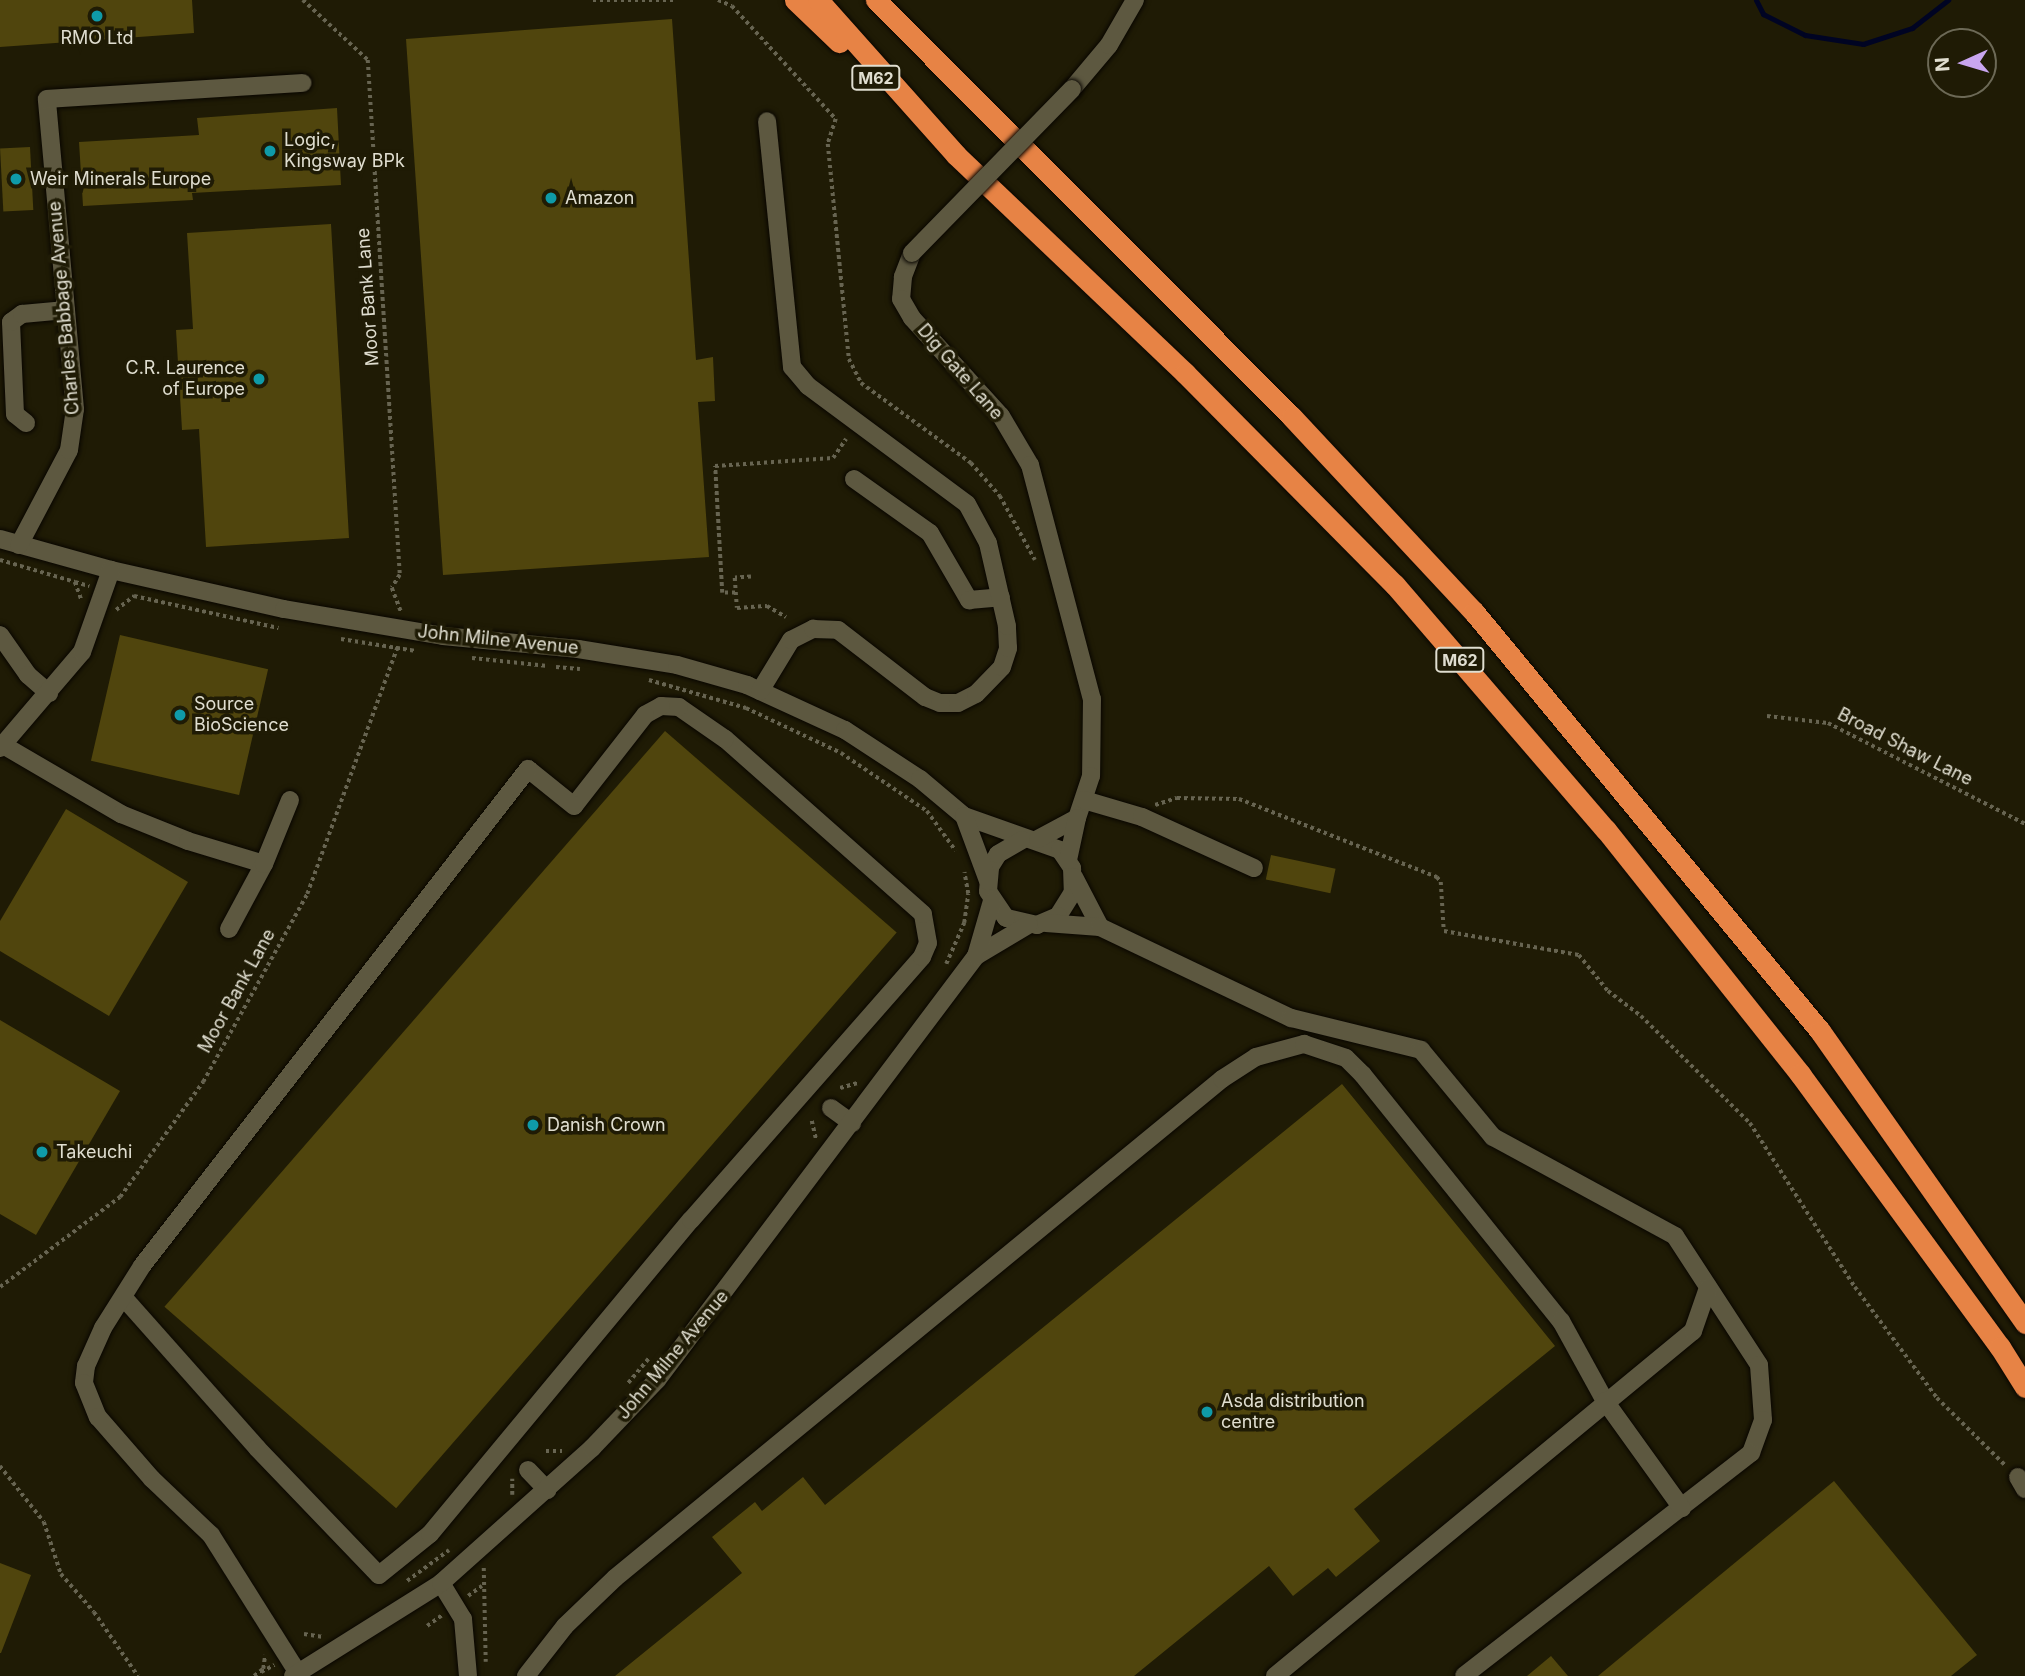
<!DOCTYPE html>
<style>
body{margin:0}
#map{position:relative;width:2025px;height:1676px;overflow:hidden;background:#1f1b05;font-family:Inter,sans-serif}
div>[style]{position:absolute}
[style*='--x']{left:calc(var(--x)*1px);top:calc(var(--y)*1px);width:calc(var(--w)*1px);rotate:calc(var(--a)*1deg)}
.stream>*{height:5px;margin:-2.5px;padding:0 2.5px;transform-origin:2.5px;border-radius:2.5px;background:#000423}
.building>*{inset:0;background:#50450d;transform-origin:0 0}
.path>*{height:3.5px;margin-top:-1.75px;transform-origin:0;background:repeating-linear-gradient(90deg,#676451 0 3.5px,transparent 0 7px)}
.roads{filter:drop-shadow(0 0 2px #090600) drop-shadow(0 0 2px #090600)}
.minor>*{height:18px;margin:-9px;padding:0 9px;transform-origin:9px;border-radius:9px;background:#5d5840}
.highway>*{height:21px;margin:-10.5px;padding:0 10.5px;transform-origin:10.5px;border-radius:10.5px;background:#e78345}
.bridges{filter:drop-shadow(0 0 2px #090600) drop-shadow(0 0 2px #090600)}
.minor-bridge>*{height:18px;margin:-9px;padding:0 9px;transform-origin:9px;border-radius:9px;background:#5d5840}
.dots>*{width:19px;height:19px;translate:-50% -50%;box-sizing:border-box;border:4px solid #1f1b05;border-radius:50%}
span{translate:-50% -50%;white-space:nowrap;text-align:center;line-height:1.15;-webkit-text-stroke:7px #1f1b05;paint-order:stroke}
.shield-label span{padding:2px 5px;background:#1f1b05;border:2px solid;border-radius:5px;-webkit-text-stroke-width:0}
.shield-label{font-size:16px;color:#e0ded0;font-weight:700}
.poi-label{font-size:18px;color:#e0ded0}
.left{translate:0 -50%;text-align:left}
.right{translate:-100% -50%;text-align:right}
.street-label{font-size:18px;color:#e0ded0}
.north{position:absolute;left:1927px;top:28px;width:70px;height:70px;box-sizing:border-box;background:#1f1b05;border:2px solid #6c6956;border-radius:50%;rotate:266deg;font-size:19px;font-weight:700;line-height:28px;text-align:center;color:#e0ded0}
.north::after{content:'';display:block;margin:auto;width:24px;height:32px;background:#c8a5ef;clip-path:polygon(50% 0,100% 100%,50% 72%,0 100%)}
</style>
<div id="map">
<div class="stream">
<div style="--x:1756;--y:0;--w:16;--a:63"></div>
<div style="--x:1763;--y:14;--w:47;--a:26.6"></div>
<div style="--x:1805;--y:35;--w:59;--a:8.8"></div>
<div style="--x:1863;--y:44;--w:52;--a:-18.1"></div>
<div style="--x:1912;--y:28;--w:46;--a:-37.9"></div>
</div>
<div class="building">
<div style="clip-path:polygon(0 0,192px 0,194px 33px,0 47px)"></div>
<div style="clip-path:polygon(672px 19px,696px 360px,713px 357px,715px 401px,698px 402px,709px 557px,443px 575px,406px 39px)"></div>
<div style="clip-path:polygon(337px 108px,341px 185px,192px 193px,193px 200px,83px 206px,79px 142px,199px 135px,197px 118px)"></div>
<div style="left:30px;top:147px;width:63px;height:30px;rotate:87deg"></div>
<div style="clip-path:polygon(331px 224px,349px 538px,206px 547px,199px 429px,182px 430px,176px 330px,193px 329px,187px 233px)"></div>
<div style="left:120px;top:635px;width:152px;height:129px;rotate:13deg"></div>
<div style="left:665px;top:731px;width:307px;height:763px;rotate:41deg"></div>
<div style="clip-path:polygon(66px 809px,188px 882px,109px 1016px,0 951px,0 921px)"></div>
<div style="left:1271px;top:855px;width:66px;height:25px;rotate:12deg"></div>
<div style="clip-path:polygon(0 1020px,120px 1091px,36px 1235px,0 1214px)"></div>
<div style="clip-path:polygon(1342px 1084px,1555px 1346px,1354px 1509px,1380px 1541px,1336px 1577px,1328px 1568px,1293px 1596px,1269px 1566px,1134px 1676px,615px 1676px,742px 1573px,712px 1537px,755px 1502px,762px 1511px,803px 1477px,825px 1505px)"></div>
<div style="clip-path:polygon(1834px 1481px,1977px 1655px,1951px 1676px,1598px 1676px)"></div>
<div style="clip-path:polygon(0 1563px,31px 1575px,1px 1653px,0 1653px)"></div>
<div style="clip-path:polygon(1551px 1656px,1568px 1676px,1527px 1676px)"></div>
</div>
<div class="path">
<div style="--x:303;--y:0;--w:88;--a:42.7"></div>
<div style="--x:368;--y:60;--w:516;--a:86.44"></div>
<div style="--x:400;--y:575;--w:15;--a:122"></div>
<div style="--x:392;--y:588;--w:25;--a:69"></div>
<div style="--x:593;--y:0;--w:80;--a:0"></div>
<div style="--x:718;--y:0;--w:15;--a:23"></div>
<div style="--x:732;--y:6;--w:154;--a:47.4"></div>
<div style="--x:836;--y:119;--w:26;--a:108"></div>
<div style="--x:828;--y:144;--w:216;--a:84.4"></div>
<div style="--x:849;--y:359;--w:27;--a:63"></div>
<div style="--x:861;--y:383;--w:136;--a:36"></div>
<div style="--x:971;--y:463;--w:44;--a:48.7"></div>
<div style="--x:1000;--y:496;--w:73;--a:61.3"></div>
<div style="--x:0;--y:560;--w:78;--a:16.3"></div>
<div style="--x:75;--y:582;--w:20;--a:70"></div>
<div style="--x:751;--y:577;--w:16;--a:176"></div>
<div style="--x:735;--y:578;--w:30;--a:86"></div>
<div style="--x:737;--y:608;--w:30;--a:-4"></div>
<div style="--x:767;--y:606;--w:22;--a:30"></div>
<div style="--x:75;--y:582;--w:15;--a:16"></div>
<div style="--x:735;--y:593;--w:13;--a:180"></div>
<div style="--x:722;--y:593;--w:127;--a:-93.2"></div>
<div style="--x:715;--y:466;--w:118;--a:-3.9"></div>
<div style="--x:833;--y:458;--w:23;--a:-56"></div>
<div style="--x:116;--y:610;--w:23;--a:-38"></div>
<div style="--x:134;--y:596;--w:148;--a:12.5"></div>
<div style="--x:341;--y:639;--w:76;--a:9.1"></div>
<div style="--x:472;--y:658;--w:76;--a:6"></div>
<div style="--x:556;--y:667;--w:24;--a:5"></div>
<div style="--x:649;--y:680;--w:101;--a:16.1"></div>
<div style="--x:746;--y:708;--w:105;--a:25.3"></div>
<div style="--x:841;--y:753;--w:104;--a:34"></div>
<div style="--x:927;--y:811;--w:49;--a:54.1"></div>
<div style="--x:1767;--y:716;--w:61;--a:6.5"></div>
<div style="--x:1828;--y:723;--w:221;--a:27.1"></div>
<div style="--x:1155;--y:805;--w:23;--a:-18"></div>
<div style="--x:1177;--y:798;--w:62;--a:0.9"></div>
<div style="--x:1239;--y:799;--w:213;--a:21.5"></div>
<div style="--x:1437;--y:877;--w:6;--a:51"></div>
<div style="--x:1441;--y:882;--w:49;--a:86.5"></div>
<div style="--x:1444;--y:931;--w:137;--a:10.1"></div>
<div style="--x:1579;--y:955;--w:46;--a:51.1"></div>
<div style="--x:1608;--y:991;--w:41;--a:37.1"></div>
<div style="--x:1641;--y:1016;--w:153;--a:44.5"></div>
<div style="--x:1750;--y:1123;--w:195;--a:57.4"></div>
<div style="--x:1855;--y:1287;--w:138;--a:53.5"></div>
<div style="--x:1937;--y:1398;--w:97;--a:44.6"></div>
<div style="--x:946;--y:964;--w:45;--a:-66.3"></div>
<div style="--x:964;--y:923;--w:29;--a:-82"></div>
<div style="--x:968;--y:894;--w:22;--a:-100"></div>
<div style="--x:840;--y:1088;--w:19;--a:-16"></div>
<div style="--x:812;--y:1121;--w:18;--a:77"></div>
<div style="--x:0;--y:1287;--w:150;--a:-36.9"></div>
<div style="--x:120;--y:1197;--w:142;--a:-54.2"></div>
<div style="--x:203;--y:1082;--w:215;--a:-61"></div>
<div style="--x:307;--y:894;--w:265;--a:-69.9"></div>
<div style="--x:628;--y:1383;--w:34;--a:-50"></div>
<div style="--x:546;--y:1451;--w:16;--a:0"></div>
<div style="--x:0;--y:1466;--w:71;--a:51.8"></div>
<div style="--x:44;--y:1522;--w:55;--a:71.9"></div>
<div style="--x:61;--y:1574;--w:50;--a:49"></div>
<div style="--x:94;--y:1612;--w:78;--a:55.5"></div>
<div style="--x:512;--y:1495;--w:16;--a:-90"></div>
<div style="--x:484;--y:1568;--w:94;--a:88.8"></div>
<div style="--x:407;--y:1581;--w:52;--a:-36.4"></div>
<div style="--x:468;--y:1596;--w:17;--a:-36"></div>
<div style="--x:427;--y:1626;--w:19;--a:-36"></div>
<div style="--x:304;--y:1634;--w:18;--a:9"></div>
<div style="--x:261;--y:1672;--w:15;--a:-28"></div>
<div style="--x:254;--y:1676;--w:11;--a:-38"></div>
<div style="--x:263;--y:1669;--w:14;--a:-82"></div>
</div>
<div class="roads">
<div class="minor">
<div style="--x:1072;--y:89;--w:57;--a:-49.9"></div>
<div style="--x:1109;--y:45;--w:52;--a:-60"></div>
<div style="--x:912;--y:253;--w:26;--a:111"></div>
<div style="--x:903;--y:277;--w:22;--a:95"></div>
<div style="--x:901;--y:299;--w:22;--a:60"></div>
<div style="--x:912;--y:318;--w:132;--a:47.8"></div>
<div style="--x:1001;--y:416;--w:57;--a:59.4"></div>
<div style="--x:1030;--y:465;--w:242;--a:75.2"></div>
<div style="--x:1092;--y:699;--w:77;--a:90.7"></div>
<div style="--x:1091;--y:776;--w:44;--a:108.4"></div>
<div style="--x:26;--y:423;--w:14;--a:-141"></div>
<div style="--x:15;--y:414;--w:92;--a:-92.5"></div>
<div style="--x:11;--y:322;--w:14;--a:-36"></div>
<div style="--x:22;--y:314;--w:44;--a:-5.2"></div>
<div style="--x:854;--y:479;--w:93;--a:35.4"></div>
<div style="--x:930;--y:533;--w:78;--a:59.8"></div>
<div style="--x:969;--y:600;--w:32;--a:-5"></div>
<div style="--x:0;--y:539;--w:115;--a:15.6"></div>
<div style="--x:111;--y:570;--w:177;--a:12.7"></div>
<div style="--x:284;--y:609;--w:161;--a:9.6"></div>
<div style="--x:443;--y:636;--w:136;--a:5.5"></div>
<div style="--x:578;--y:649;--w:100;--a:9.2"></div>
<div style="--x:677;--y:665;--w:73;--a:15.9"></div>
<div style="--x:747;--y:685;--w:108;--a:24.7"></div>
<div style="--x:845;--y:730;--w:90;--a:33.2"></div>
<div style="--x:920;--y:779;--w:57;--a:40.1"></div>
<div style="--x:964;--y:816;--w:102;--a:19.5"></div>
<div style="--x:1060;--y:850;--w:22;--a:56"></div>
<div style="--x:1072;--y:868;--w:24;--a:88"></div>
<div style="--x:1073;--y:892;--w:28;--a:122"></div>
<div style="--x:1058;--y:916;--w:23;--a:157"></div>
<div style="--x:1037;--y:925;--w:32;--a:-167"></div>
<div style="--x:1006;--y:918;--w:32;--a:-124"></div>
<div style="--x:988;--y:891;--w:24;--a:-85"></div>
<div style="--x:990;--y:867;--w:15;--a:-58"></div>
<div style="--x:998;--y:854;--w:28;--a:-30"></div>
<div style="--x:19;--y:545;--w:107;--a:-62.2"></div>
<div style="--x:69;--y:450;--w:41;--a:-81.7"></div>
<div style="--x:75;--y:409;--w:311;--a:-95.2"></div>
<div style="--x:47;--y:99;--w:256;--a:-3.6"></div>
<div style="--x:0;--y:635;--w:49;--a:55"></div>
<div style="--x:28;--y:675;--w:28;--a:41"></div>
<div style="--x:760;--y:691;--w:60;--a:-58.7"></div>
<div style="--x:791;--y:640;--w:25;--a:-27"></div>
<div style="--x:813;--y:629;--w:25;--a:2"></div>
<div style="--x:838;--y:630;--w:110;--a:37.6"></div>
<div style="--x:925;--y:697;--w:16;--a:22"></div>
<div style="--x:940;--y:703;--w:18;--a:0"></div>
<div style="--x:958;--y:703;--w:20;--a:-27"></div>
<div style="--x:976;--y:694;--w:37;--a:-46"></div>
<div style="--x:1002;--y:667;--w:20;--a:-72"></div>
<div style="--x:1008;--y:648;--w:22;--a:-93"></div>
<div style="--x:1007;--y:626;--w:85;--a:-102.9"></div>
<div style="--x:988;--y:543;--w:44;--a:-118.3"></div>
<div style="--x:967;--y:504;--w:198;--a:-143.4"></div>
<div style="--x:808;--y:386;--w:25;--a:-130"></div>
<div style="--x:792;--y:367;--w:247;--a:-95.8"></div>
<div style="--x:3;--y:745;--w:137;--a:30.3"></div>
<div style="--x:121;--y:814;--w:72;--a:21.9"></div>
<div style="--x:188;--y:841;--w:79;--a:16.8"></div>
<div style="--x:0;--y:748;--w:126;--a:-49.5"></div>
<div style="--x:82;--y:652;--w:87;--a:-70.5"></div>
<div style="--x:1084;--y:800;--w:60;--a:16.3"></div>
<div style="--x:1142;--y:817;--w:123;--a:24.5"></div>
<div style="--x:964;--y:816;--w:69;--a:69.7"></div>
<div style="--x:1038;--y:839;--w:44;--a:-28.3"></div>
<div style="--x:1077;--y:818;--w:43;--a:102.1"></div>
<div style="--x:1074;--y:877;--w:56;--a:62.5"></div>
<div style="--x:1046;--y:923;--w:54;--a:4.2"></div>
<div style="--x:1100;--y:927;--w:212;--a:25.5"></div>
<div style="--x:1291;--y:1018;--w:134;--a:13.8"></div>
<div style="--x:1421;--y:1050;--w:113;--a:50.4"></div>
<div style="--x:1493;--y:1137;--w:207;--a:28.5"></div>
<div style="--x:1675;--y:1236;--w:154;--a:56.9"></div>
<div style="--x:1759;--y:1365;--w:55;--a:85.8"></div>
<div style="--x:1763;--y:1420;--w:35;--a:110"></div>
<div style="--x:1751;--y:1453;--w:363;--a:142.2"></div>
<div style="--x:229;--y:929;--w:74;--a:-61.7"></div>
<div style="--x:264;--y:864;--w:69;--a:-67.9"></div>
<div style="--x:976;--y:956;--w:61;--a:-30.8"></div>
<div style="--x:831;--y:1108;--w:26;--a:36"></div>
<div style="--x:124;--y:1298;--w:200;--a:48.4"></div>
<div style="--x:257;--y:1448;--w:176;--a:46.2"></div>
<div style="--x:379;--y:1575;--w:65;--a:-38.8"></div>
<div style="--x:430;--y:1534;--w:408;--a:-50.3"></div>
<div style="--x:691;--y:1220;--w:350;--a:-48.7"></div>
<div style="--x:922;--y:957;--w:15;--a:-67"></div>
<div style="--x:928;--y:943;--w:29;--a:-100"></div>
<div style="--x:923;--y:914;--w:264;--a:-138.5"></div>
<div style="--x:725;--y:739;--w:56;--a:-145.2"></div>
<div style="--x:679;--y:707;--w:18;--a:-177"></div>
<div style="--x:661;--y:706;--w:18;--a:151"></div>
<div style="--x:645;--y:715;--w:115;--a:128"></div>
<div style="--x:574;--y:806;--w:59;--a:-141.2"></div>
<div style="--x:528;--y:769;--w:629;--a:127.84"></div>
<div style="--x:142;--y:1266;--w:73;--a:122.2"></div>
<div style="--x:103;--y:1328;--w:42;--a:114.1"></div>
<div style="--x:86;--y:1366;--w:17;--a:97"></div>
<div style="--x:84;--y:1383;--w:37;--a:68"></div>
<div style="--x:98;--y:1417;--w:82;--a:48.9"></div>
<div style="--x:152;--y:1479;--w:81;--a:43.5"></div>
<div style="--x:211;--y:1535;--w:163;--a:57.8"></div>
<div style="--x:528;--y:1470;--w:28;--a:46"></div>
<div style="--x:2018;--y:1477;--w:14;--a:60"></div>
<div style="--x:441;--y:1583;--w:42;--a:58.6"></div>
<div style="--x:463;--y:1619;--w:57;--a:85"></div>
<div style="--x:293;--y:1676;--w:175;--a:-32.1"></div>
<div style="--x:441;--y:1583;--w:203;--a:-41.8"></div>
<div style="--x:592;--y:1448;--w:94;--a:-46.3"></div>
<div style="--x:657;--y:1380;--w:531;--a:-53.04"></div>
<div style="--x:976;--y:956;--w:57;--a:-73.8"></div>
<div style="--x:526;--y:1676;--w:63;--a:-52"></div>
<div style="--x:565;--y:1626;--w:69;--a:-43.8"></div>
<div style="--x:615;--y:1578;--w:786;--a:-39.42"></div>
<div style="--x:1222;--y:1079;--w:40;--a:-32.9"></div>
<div style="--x:1256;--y:1057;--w:50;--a:-15.2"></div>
<div style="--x:1304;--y:1044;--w:44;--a:18.4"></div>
<div style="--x:1346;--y:1058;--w:24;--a:45"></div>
<div style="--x:1363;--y:1075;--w:316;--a:51.2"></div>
<div style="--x:1561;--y:1321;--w:91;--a:61.2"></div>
<div style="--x:1605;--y:1401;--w:132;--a:54.3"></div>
<div style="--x:1275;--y:1676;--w:542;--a:-39.53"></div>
<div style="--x:1693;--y:1331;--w:46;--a:-70.8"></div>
</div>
<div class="highway">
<div style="--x:795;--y:0;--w:61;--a:43.7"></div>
<div style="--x:818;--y:0;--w:208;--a:48.3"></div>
<div style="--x:956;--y:155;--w:316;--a:43.6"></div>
<div style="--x:1185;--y:373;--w:298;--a:45.3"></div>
<div style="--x:1395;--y:585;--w:323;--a:49.3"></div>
<div style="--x:1606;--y:830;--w:312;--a:51.5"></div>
<div style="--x:1800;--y:1074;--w:338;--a:53.8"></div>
<div style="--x:2000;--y:1347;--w:47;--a:58"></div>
<div style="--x:876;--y:0;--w:589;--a:45.07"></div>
<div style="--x:1292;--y:417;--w:267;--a:47"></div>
<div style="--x:1474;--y:612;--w:543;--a:50.45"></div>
<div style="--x:1820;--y:1031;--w:357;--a:54.9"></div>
</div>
</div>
<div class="bridges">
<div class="minor-bridge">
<div style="--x:912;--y:253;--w:229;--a:-45.7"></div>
</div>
</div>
<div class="dots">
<div style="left:97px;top:16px;background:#0f9aa8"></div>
<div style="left:270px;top:151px;background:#0f9aa8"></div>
<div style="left:16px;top:179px;background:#0f9aa8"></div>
<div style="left:551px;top:198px;background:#0f9aa8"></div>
<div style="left:259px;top:379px;background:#0f9aa8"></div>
<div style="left:180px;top:715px;background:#0f9aa8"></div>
<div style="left:533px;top:1125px;background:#0f9aa8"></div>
<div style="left:42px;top:1152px;background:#0f9aa8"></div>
<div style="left:1207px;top:1412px;background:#0f9aa8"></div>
</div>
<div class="shield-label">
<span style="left:876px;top:78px">M62</span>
<span style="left:1460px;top:660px">M62</span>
</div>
<div class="poi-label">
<span style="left:97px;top:38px">RMO Ltd</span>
<span class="left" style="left:284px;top:151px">Logic,<br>Kingsway BPk</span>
<span class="left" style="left:30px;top:179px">Weir Minerals Europe</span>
<span class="left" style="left:565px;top:198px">Amazon</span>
<span class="right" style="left:245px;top:379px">C.R. Laurence<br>of Europe</span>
<span class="left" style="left:194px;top:715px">Source<br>BioScience</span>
<span class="left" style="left:547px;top:1125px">Danish Crown</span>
<span class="left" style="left:56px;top:1152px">Takeuchi</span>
<span class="left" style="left:1221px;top:1412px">Asda distribution<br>centre</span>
</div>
<div class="street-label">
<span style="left:368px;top:297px;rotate:-94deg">Moor Bank Lane</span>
<span style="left:64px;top:308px;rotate:-95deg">Charles Babbage Avenue</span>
<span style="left:960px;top:372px;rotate:49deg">Dig Gate Lane</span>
<span style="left:498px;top:640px;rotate:6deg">John Milne Avenue</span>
<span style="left:1905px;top:747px;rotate:27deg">Broad Shaw Lane</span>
<span style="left:237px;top:991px;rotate:-61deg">Moor Bank Lane</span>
<span style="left:673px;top:1355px;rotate:-50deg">John Milne Avenue</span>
</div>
<div class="north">N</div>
</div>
